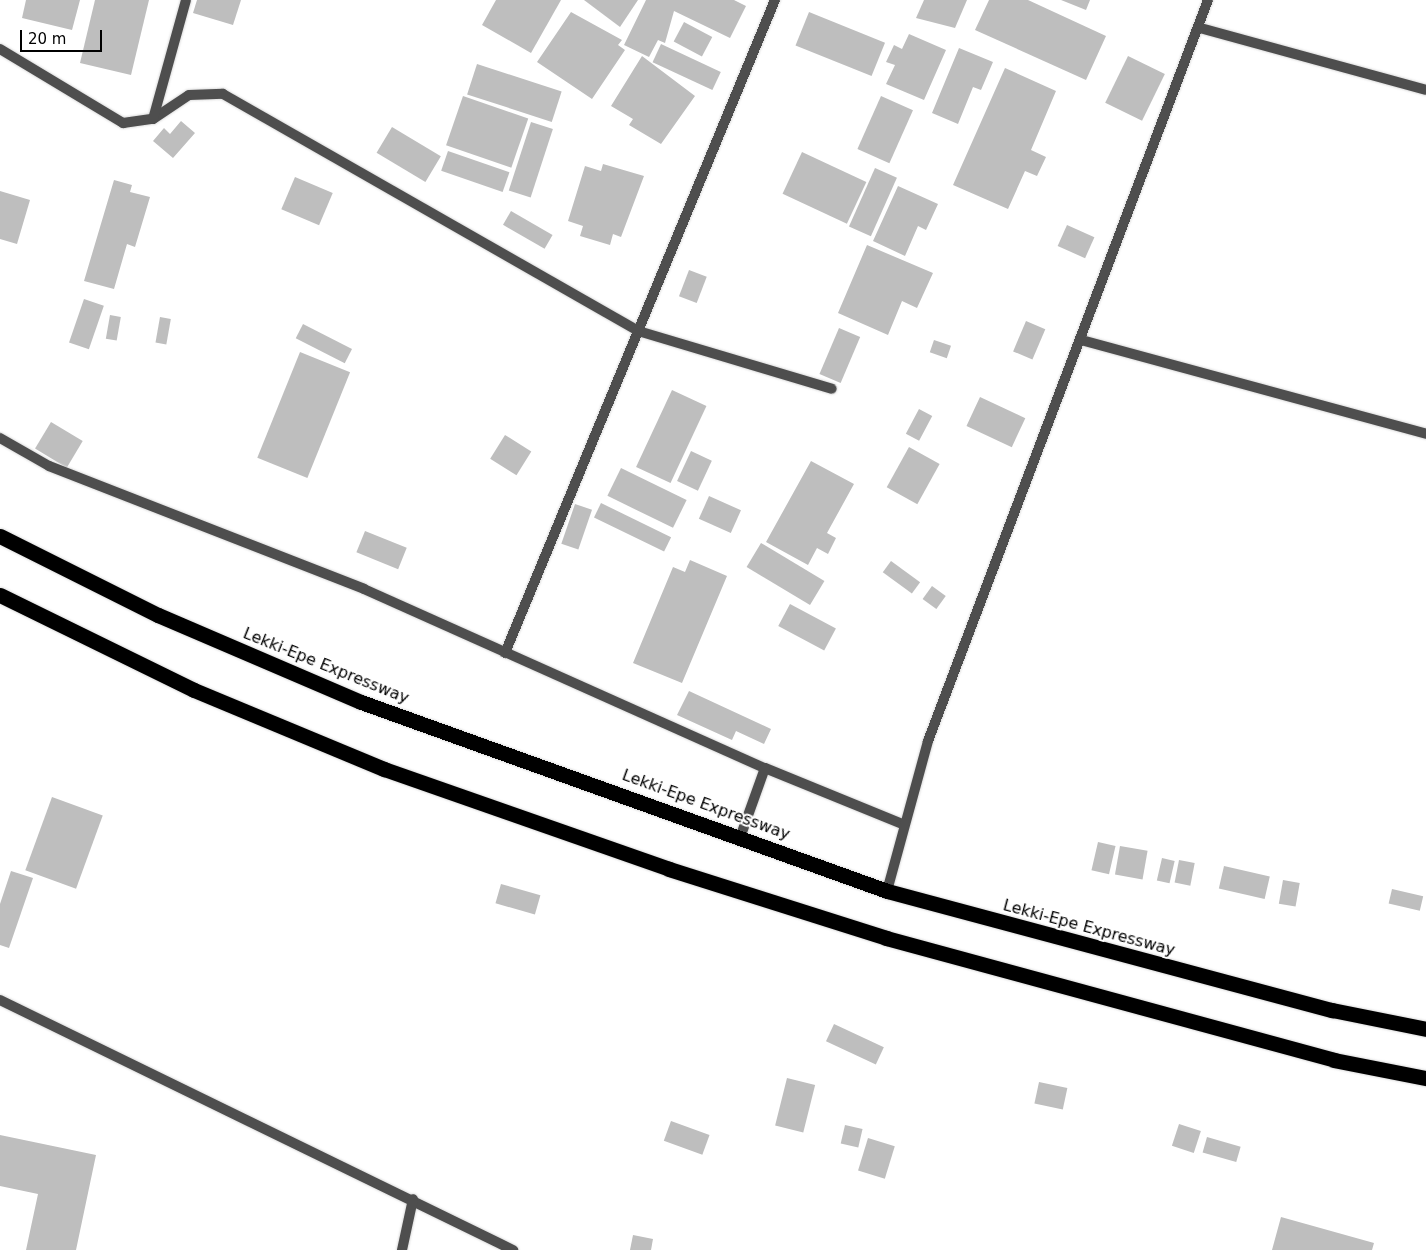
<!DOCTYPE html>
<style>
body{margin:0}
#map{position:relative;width:1426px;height:1250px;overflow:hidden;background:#fff;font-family:"DejaVu Sans",sans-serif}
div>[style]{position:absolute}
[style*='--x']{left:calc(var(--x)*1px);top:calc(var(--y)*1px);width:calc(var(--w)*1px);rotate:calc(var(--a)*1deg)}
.building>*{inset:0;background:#bebebe;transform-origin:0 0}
.roads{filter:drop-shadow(0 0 1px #dbdbdb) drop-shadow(0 0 1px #dbdbdb)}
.street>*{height:10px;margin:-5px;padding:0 5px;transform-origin:5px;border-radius:5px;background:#4e4e4e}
.highway>*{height:15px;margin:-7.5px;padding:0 7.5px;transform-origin:7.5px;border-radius:7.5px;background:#000}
span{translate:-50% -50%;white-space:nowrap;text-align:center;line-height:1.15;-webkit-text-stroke:4px #fff;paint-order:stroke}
.street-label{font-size:16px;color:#000}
.scale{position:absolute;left:20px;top:30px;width:82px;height:22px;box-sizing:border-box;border:2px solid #000;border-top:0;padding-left:6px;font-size:15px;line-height:18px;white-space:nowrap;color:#000;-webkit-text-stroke:4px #fff;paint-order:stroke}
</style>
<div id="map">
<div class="building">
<div style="clip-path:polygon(26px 0,80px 0,72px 30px,22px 18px)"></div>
<div style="clip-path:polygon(95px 0,149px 0,131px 75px,80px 63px)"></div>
<div style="clip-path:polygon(197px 0,241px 0,233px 25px,193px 13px)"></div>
<div style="clip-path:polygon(496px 0,561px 0,531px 53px,482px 25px)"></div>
<div style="clip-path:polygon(584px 0,638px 0,620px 27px)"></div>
<div style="clip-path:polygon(646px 0,734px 0,746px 6px,730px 38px,674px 11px,665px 43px,658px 40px,649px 57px,624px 45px)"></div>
<div style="clip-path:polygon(924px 0,967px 0,955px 28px,916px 18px)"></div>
<div style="clip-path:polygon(989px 0,1028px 0,1106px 36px,1086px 80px,975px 30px)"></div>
<div style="clip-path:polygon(1061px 0,1090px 0,1086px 10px)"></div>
<div style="clip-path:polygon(571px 12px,622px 40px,618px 45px,625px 50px,592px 99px,537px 62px)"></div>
<div style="left:809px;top:12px;width:82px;height:36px;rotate:22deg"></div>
<div style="left:684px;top:22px;width:32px;height:22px;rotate:28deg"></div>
<div style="clip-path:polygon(909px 34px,946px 50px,924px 100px,886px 84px,895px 65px,886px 62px,894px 45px,902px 49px)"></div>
<div style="left:661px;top:44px;width:66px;height:20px;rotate:25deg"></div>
<div style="clip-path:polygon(959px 48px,993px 62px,981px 90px,973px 87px,958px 124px,932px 113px)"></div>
<div style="clip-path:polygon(642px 56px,695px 96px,661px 144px,629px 125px,633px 119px,611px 106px)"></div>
<div style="left:1128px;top:56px;width:41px;height:52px;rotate:26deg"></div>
<div style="left:477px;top:64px;width:89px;height:32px;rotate:18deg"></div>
<div style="clip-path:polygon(1005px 68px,1056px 91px,1031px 150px,1046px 157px,1037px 176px,1025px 171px,1008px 209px,953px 185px)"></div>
<div style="left:463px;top:96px;width:69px;height:52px;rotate:19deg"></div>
<div style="left:881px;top:96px;width:35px;height:58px;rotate:24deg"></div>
<div style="clip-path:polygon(181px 121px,195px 133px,173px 158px,153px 141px,164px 128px,170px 134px)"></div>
<div style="left:531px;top:122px;width:23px;height:72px;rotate:18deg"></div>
<div style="left:392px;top:127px;width:57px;height:30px;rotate:31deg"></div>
<div style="left:448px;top:151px;width:65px;height:21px;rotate:19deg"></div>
<div style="left:802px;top:152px;width:71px;height:46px;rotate:25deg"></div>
<div style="clip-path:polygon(603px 164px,644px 176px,621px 237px,613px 234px,610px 245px,580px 236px,583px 226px,568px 221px,585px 166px,601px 171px)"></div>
<div style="left:875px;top:168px;width:24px;height:64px;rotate:24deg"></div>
<div style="left:295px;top:177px;width:41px;height:35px;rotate:23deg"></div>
<div style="clip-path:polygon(114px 180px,132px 185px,130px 192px,150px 197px,135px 247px,127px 244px,114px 289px,84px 281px)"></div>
<div style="clip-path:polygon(898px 186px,938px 204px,926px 230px,918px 226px,905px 256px,873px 241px)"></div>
<div style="clip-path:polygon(0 191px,30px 200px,17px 244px,0 239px)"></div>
<div style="left:511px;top:211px;width:48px;height:16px;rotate:30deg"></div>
<div style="left:1067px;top:225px;width:30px;height:23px;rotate:24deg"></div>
<div style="clip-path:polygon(867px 245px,933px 273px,917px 308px,902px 301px,888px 335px,838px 313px)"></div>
<div style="left:689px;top:270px;width:19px;height:28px;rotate:21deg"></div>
<div style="left:84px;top:299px;width:21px;height:46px;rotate:19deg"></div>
<div style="left:110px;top:315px;width:11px;height:24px;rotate:10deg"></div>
<div style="left:160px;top:317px;width:11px;height:26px;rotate:10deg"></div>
<div style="left:1026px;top:321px;width:21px;height:33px;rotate:23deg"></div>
<div style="left:303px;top:324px;width:55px;height:16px;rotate:27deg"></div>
<div style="left:839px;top:328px;width:23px;height:50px;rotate:23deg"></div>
<div style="left:934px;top:340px;width:18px;height:13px;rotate:19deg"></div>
<div style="left:300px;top:352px;width:54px;height:114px;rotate:22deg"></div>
<div style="left:672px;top:390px;width:38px;height:85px;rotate:25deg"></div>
<div style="left:980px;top:397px;width:50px;height:32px;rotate:25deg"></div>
<div style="left:919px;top:409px;width:15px;height:28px;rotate:28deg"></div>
<div style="left:51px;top:422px;width:37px;height:31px;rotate:31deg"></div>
<div style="left:505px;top:435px;width:31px;height:28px;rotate:32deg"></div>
<div style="left:909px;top:447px;width:35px;height:46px;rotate:29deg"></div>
<div style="left:691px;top:451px;width:23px;height:33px;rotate:25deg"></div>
<div style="clip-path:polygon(811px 461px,854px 484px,827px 533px,836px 538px,828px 554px,817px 548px,808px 565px,766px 542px)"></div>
<div style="left:621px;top:468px;width:73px;height:31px;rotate:26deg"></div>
<div style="left:709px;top:496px;width:35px;height:25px;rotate:24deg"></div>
<div style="left:601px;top:503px;width:78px;height:16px;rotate:26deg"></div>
<div style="left:575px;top:504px;width:18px;height:42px;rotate:19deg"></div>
<div style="left:365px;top:531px;width:45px;height:23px;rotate:22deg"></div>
<div style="left:761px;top:543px;width:74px;height:28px;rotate:31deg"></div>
<div style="clip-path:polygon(690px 560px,727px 576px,682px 683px,633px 663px,673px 567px,685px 572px)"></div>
<div style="left:891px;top:561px;width:36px;height:14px;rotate:36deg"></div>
<div style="left:932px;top:586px;width:17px;height:16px;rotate:36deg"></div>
<div style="left:790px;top:604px;width:52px;height:25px;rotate:28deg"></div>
<div style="clip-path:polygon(689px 691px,771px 729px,764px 744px,736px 731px,732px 740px,677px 715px)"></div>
<div style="left:52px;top:797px;width:54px;height:78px;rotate:20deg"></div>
<div style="left:1098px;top:842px;width:18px;height:29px;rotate:13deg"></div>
<div style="left:1120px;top:846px;width:28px;height:29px;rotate:10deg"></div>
<div style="left:1162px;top:858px;width:13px;height:23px;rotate:13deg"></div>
<div style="left:1179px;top:860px;width:16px;height:23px;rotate:11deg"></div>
<div style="left:1224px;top:866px;width:47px;height:23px;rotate:13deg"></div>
<div style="clip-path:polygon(11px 871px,33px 878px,9px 948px,0 945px,0 904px)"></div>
<div style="left:1283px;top:880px;width:17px;height:24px;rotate:10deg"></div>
<div style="left:501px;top:884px;width:41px;height:20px;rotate:16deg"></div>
<div style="left:1392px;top:889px;width:32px;height:15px;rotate:13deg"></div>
<div style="left:834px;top:1024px;width:55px;height:19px;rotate:25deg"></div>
<div style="left:787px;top:1078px;width:29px;height:49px;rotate:14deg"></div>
<div style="left:1039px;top:1082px;width:29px;height:22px;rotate:12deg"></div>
<div style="left:671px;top:1121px;width:41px;height:21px;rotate:20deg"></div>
<div style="left:1179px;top:1124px;width:23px;height:23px;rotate:18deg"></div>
<div style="left:845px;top:1125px;width:18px;height:19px;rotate:13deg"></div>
<div style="clip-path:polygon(0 1135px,96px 1155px,76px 1250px,26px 1250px,38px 1194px,0 1186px)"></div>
<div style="left:1207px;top:1137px;width:35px;height:16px;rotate:16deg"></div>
<div style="left:868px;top:1138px;width:28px;height:34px;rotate:17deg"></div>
<div style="clip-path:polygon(1281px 1217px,1374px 1243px,1372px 1250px,1272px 1250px)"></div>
<div style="clip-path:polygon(633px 1235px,653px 1239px,651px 1250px,630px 1250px)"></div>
</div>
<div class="roads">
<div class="street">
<div style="--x:1200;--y:28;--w:234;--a:15.3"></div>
<div style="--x:0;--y:49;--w:144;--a:31"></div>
<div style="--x:123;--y:123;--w:30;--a:-8"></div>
<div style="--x:153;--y:119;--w:43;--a:-33.7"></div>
<div style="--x:189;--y:95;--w:34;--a:-2"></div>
<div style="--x:223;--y:94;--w:478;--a:29.7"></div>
<div style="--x:638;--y:331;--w:202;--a:16.6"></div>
<div style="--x:153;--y:119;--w:123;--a:-74.5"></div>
<div style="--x:1081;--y:340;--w:358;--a:15.2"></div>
<div style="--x:0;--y:438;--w:56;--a:29.7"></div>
<div style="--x:49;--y:466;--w:338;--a:21.3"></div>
<div style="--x:364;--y:589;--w:439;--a:24.1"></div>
<div style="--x:765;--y:768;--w:148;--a:22.2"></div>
<div style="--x:505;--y:653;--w:707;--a:-67.54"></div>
<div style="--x:741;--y:835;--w:71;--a:-70.3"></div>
<div style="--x:887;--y:891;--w:156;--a:-74.7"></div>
<div style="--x:928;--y:741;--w:792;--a:-69.3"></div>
<div style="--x:0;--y:1000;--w:571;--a:25.98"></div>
<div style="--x:402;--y:1250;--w:52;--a:-77.8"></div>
</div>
<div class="highway">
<div style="--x:0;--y:536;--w:177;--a:26.6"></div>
<div style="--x:158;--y:615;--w:221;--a:23.2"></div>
<div style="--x:361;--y:702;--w:559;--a:19.76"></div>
<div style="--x:887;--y:891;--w:461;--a:15"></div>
<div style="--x:1332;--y:1010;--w:96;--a:11.4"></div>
<div style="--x:0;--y:595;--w:216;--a:26.1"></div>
<div style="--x:194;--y:690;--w:206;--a:22.6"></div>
<div style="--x:384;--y:769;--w:302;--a:19.3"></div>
<div style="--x:669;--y:869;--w:228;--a:17.6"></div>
<div style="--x:886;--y:938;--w:464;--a:15.2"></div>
<div style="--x:1334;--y:1060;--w:94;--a:11.1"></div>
</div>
</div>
<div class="street-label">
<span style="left:326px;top:666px;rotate:22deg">Lekki-Epe Expressway</span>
<span style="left:706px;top:805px;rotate:20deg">Lekki-Epe Expressway</span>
<span style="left:1089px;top:928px;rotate:15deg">Lekki-Epe Expressway</span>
</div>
<div class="scale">20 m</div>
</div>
